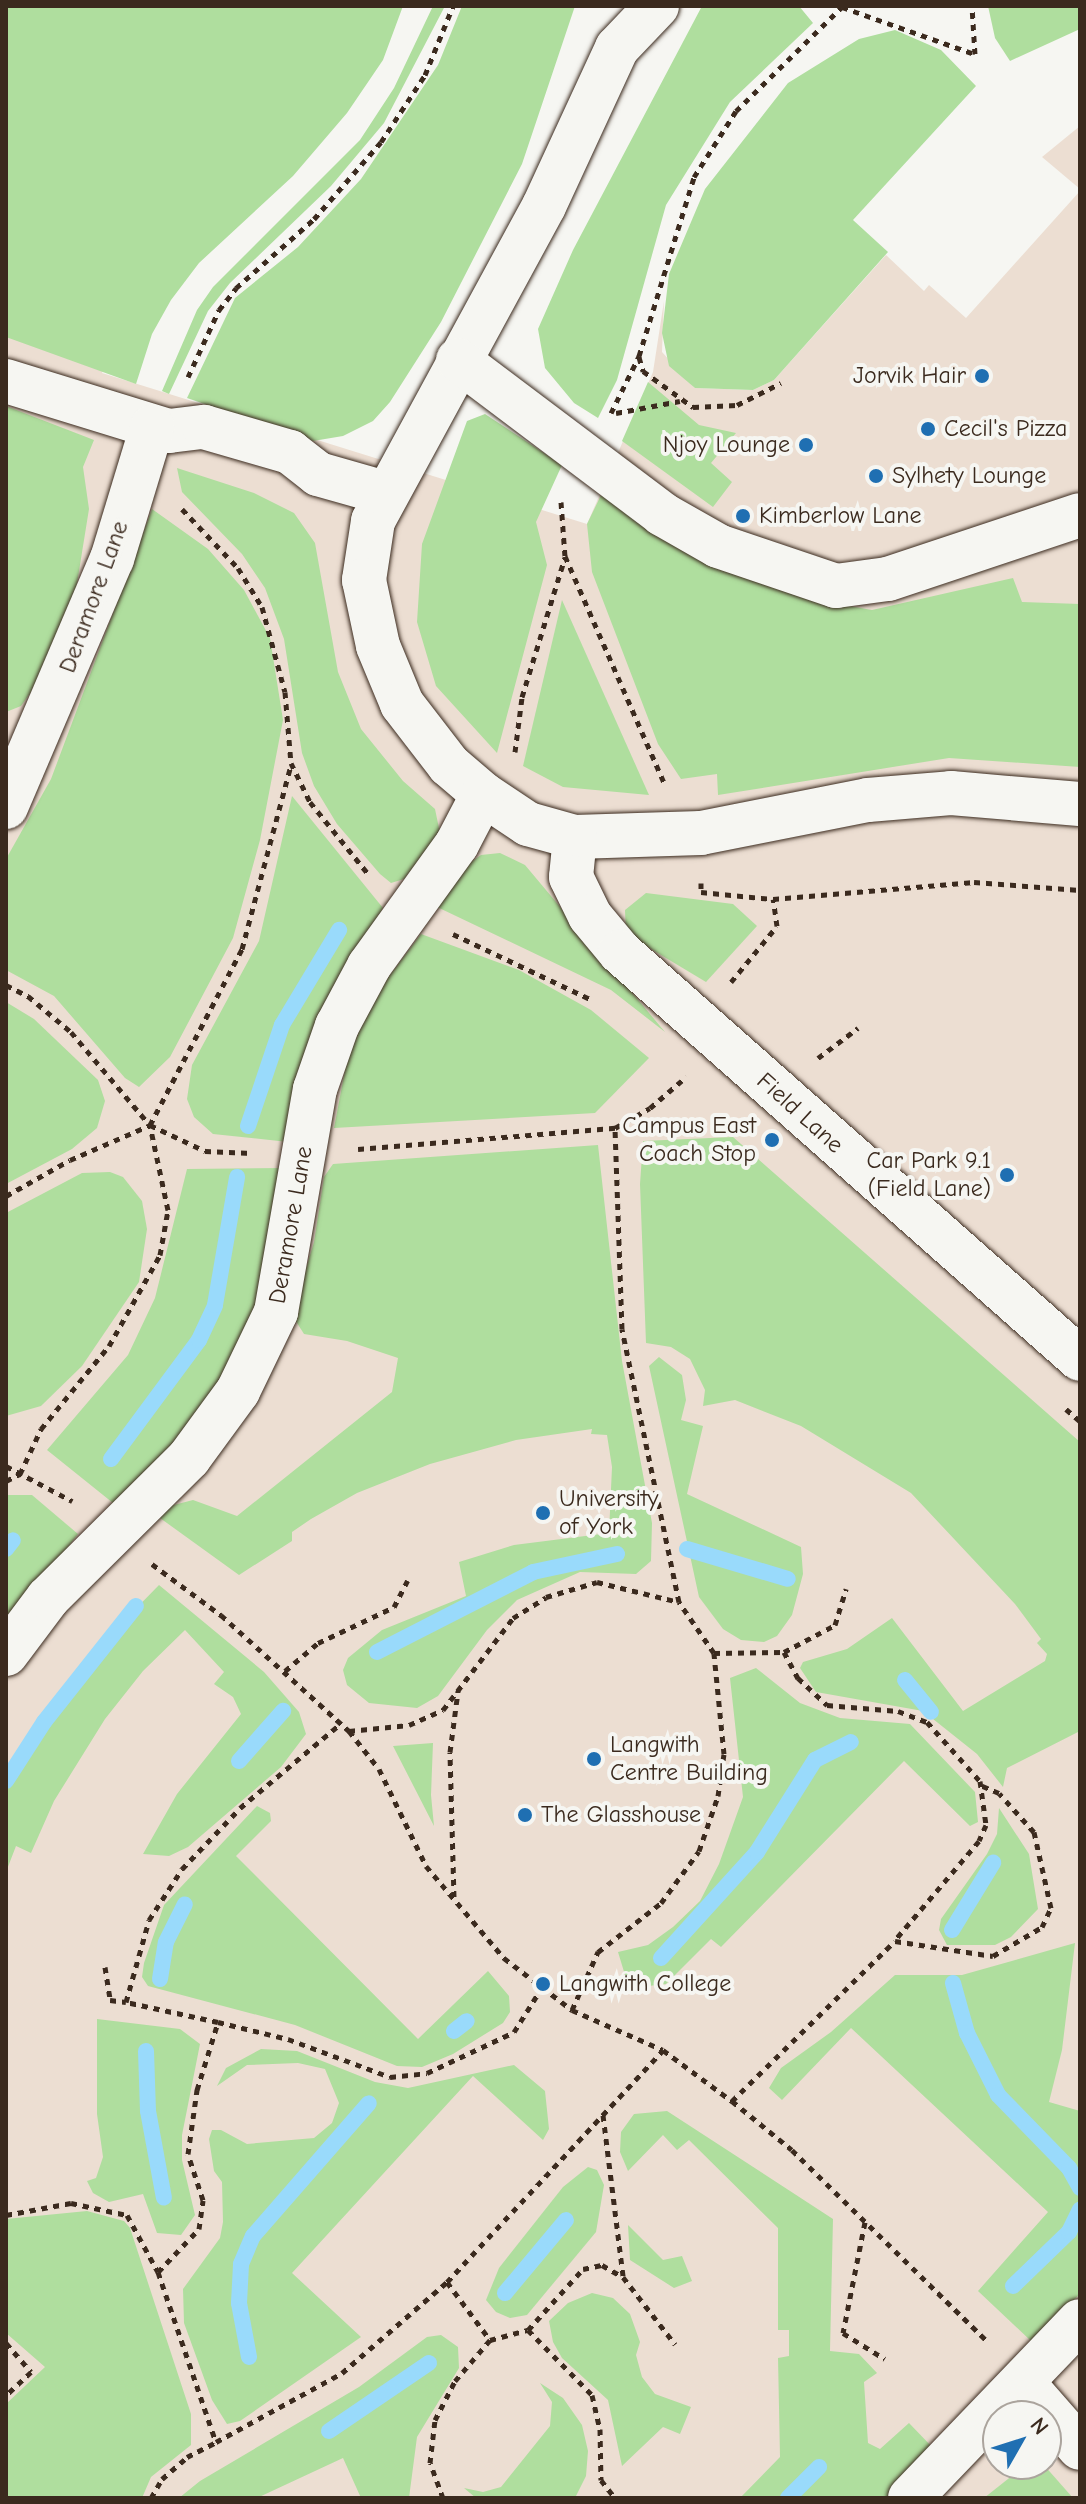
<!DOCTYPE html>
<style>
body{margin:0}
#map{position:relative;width:1086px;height:2504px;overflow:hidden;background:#f6f6f2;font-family:"Comic Neue",sans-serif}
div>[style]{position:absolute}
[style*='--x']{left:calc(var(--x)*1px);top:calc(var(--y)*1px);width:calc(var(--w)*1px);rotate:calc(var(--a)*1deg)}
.built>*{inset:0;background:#ecded2}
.green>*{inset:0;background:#afde9e}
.stream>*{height:16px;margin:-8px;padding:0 8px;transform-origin:8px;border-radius:8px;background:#99dafb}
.path>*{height:5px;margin-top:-2.5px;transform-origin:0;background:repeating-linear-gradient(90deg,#3b2a1e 0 6px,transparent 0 12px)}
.roads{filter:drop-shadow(0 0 2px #3b2a1e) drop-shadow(0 0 2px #3b2a1e)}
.minor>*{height:44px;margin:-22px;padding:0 22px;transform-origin:22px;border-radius:22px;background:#f6f6f2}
.dots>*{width:22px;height:22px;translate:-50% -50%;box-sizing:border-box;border:4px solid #f6f6f2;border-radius:50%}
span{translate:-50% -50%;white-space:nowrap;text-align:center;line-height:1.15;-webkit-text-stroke:8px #f6f6f2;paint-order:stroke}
.poi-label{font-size:24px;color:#3b2a1e}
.right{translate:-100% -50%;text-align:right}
.left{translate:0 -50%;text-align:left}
.street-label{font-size:24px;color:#3b2a1e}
.frame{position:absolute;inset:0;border:8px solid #3b2a1e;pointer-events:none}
.north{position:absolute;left:982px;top:2400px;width:80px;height:80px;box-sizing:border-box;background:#f6f6f2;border:2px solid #aba49d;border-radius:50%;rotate:51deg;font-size:22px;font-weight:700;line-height:32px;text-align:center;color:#3b2a1e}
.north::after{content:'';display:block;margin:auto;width:28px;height:36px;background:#1f6fb2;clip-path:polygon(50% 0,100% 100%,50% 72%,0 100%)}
</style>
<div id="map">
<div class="built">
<div style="clip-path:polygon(evenodd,6px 6px,158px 245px,102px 373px,587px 524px,653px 372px,664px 301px,662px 352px,695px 388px,753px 390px,774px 380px,886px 255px,924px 291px,929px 285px,966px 318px,1080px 191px,1080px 2498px,6px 2498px,6px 6px,998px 2416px,1046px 2416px,1046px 2464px,998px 2464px,998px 2416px)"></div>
<div style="clip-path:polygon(1080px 126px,1080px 189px,1042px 157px)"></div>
</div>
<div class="green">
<div style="clip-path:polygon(6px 6px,403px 6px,383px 60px,347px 113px,293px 176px,199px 263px,171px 300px,152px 334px,136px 384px,6px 337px)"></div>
<div style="clip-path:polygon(433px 6px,445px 6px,384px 123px,331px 186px,230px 283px,208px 311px,169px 394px,162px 391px,197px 310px,213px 287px,360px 140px,394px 88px)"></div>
<div style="clip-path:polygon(462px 6px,575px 6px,522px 164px,441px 322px,390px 402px,373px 421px,343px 436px,313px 441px,187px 398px,235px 298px,298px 247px,361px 179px,438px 65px)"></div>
<div style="clip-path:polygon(702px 6px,799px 6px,813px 23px,730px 102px,666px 205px,617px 380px,598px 418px,574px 403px,545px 368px,538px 329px,573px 250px)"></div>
<div style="clip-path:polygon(988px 6px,1080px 6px,1080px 29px,1010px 61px,995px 38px)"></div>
<div style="clip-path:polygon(895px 30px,941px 50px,976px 86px,853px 220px,888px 252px,774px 380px,753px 390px,695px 388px,669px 366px,662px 333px,669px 274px,705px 189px,788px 83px,859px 39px)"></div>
<div style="clip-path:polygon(648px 382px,699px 425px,736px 433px,711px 463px,732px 482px,713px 507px,622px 441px)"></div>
<div style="clip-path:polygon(6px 406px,94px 440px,83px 467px,89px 509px,74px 602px,53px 661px,21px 706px,6px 712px)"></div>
<div style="clip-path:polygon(485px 414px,562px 465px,536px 522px,547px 565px,497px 753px,436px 686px,417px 622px,422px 544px,467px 421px)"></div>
<div style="clip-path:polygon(177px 468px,254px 493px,294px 513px,315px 543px,338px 672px,361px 729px,403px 781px,435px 809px,440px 833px,404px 879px,391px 883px,380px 874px,337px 824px,314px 786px,302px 753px,284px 639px,265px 588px,242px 554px,182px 492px)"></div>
<div style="clip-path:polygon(603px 491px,816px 600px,872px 610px,1013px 578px,1022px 602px,1080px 604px,1080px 767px,949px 758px,718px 795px,717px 774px,681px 779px,658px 744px,592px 572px,587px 524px)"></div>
<div style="clip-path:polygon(152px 509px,208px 549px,244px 590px,270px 638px,283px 720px,260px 840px,233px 938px,170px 1057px,139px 1087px,125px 1078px,54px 996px,6px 970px,6px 859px,51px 779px)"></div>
<div style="clip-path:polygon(562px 600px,649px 795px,563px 787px,523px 766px)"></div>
<div style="clip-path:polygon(292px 796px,383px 908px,361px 947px,288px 1142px,213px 1134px,194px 1117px,187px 1099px,192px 1065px,259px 941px)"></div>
<div style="clip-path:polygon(500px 853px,525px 865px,665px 1032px,611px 990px,435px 906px,464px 867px,481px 855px)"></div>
<div style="clip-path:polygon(646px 893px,733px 904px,757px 926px,706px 982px,626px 934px,625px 910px)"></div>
<div style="clip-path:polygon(421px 934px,519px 970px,591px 1010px,649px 1058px,595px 1113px,334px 1128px,347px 1060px,374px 996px)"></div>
<div style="clip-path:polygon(6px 1002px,34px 1019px,98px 1080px,105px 1101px,97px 1128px,72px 1149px,6px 1184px)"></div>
<div style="clip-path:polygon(733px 1137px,1080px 1442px,1080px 1731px,1007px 1768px,1003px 1787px,977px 1754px,923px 1711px,816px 1692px,800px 1668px,803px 1662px,847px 1649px,892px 1618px,963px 1711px,1045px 1661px,1047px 1654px,1037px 1643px,1041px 1639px,1015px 1604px,911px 1493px,801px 1426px,735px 1400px,703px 1406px,705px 1390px,690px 1359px,671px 1347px,646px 1343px,640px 1184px,643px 1141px)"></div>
<div style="clip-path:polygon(598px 1145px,622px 1361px,652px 1523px,651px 1561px,636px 1574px,580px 1572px,517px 1600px,487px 1630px,438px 1696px,417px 1708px,369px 1703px,347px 1685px,343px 1670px,348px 1658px,382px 1630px,466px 1596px,459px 1562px,514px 1545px,609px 1533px,612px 1467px,607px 1435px,591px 1434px,592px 1429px,516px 1440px,430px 1464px,357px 1493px,311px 1519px,292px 1532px,292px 1541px,239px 1575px,160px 1518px,170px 1506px,193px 1500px,237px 1516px,392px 1392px,398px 1358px,347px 1341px,304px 1334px,292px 1315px,314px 1242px,324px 1177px,333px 1164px)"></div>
<div style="clip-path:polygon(285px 1168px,257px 1336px,213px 1407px,113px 1503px,47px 1450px,128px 1355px,155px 1298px,187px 1169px)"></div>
<div style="clip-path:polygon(110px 1172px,123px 1177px,142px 1201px,147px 1229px,139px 1282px,82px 1366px,41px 1406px,6px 1416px,6px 1213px,82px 1173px)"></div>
<div style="clip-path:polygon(659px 1357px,682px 1375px,686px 1400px,681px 1420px,703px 1426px,687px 1494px,801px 1547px,803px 1574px,792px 1615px,777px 1636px,764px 1642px,741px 1640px,723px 1629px,699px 1597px,649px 1366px)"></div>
<div style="clip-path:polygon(6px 1495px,32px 1495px,78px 1534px,6px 1628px)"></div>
<div style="clip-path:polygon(159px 1585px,264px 1672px,299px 1712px,306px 1734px,281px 1767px,188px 1847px,169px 1856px,143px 1854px,177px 1794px,241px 1714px,233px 1697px,214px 1684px,224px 1672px,185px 1630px,143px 1671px,105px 1719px,54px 1801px,31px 1853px,16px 1846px,6px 1872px,6px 1779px,17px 1754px,75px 1671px)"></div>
<div style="clip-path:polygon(756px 1668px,800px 1703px,840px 1718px,910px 1724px,975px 1792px,978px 1822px,970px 1826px,904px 1761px,721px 1947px,711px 1939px,666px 1984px,639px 1987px,625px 1975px,618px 1952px,648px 1945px,673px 1927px,700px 1901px,719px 1864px,743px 1797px,730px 1678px)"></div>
<div style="clip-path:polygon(433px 1743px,431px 1795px,434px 1826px,393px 1746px)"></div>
<div style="clip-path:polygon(257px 1806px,270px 1813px,271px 1821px,236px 1856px,418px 2039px,488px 1971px,509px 1996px,510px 2012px,503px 2023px,453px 2054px,422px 2067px,397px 2066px,295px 2025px,148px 1986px,142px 1977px,144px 1963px,164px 1905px)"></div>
<div style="clip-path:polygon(999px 1808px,1029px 1854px,1038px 1909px,1011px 1937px,995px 1945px,947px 1945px,939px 1930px,941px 1919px,987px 1854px,997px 1834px)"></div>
<div style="clip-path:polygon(1075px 1943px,1062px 2050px,1049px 2102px,1080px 2111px,1080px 2294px,1031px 2341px,978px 2291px,1048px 2212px,851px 2028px,782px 2100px,769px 2088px,781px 2068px,831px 2032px,895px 1975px,962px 1975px)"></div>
<div style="clip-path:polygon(97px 2019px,180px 2029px,200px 2044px,182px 2135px,182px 2160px,195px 2215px,181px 2235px,157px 2233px,143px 2194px,109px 2202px,93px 2193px,87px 2181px,96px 2178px,103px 2157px,97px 2114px)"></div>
<div style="clip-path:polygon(261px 2049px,297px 2051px,375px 2082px,408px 2088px,514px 2065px,545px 2091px,549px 2129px,543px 2140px,473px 2076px,292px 2273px,361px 2337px,240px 2421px,227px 2424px,212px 2400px,184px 2323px,183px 2289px,220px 2238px,223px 2222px,222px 2182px,214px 2171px,209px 2139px,212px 2130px,221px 2130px,247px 2144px,314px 2138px,332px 2123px,339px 2103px,325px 2069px,298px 2063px,247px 2065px,217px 2086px,226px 2068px)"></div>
<div style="clip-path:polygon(667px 2111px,833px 2219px,830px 2351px,859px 2354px,877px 2373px,864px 2382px,868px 2443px,880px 2449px,909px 2423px,934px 2449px,887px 2498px,740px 2498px,780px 2457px,778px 2358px,789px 2356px,789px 2330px,778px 2330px,778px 2228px,689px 2140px,677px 2150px,663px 2135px,628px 2171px,620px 2152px,621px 2132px,634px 2114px)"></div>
<div style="clip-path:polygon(588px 2167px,597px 2170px,604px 2185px,596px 2232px,527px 2315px,510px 2318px,496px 2312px,486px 2300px,499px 2268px,563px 2187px)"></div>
<div style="clip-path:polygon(87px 2211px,124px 2221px,130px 2228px,191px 2414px,191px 2445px,151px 2477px,142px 2498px,6px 2498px,6px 2404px,45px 2367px,6px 2333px,6px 2219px)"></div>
<div style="clip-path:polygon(628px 2225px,663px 2260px,682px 2256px,692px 2281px,674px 2288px,630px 2260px)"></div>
<div style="clip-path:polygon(592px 2293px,613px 2298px,630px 2314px,640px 2342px,636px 2355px,642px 2377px,655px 2394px,691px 2407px,680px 2434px,663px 2427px,622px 2466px,608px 2400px,562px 2358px,553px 2342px,549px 2321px,568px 2303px)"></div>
<div style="clip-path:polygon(441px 2335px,458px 2347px,459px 2368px,417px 2437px,409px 2498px,361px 2498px,343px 2458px,257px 2498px,179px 2498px,200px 2481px,359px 2387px,427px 2337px)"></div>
<div style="clip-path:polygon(540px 2383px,563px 2398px,582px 2425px,588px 2451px,586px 2476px,575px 2498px,476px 2498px,464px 2488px,483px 2492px,501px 2487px,550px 2426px,552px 2402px)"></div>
<div style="clip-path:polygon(1027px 2464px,1043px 2464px,1073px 2498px,984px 2498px)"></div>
</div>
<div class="stream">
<div style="--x:248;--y:1126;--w:107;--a:-71.4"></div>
<div style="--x:282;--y:1025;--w:111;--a:-59"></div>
<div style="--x:111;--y:1459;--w:148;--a:-53.5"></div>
<div style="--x:199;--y:1340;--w:38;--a:-65"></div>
<div style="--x:215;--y:1305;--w:130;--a:-80.2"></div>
<div style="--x:6;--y:1549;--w:11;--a:-52"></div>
<div style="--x:687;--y:1549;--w:105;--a:16.5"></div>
<div style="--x:377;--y:1652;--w:175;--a:-27.1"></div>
<div style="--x:533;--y:1572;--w:86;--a:-12.1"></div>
<div style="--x:905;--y:1680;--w:41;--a:50.9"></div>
<div style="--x:239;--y:1761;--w:67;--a:-48.7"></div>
<div style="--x:6;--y:1781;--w:70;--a:-57.2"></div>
<div style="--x:44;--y:1722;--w:148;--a:-51.6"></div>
<div style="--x:952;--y:1930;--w:79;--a:-58.5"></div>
<div style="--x:661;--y:1958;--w:143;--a:-47.8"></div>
<div style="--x:757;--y:1852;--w:109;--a:-57.8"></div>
<div style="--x:815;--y:1760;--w:40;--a:-26.6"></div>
<div style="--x:160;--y:1979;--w:37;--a:-81"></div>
<div style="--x:166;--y:1942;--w:42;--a:-63.4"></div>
<div style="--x:953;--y:1983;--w:52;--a:74.4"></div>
<div style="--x:967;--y:2033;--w:69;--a:63.4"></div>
<div style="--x:998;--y:2095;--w:102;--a:45.8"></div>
<div style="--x:1069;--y:2168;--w:23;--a:61"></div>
<div style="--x:454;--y:2031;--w:16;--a:-38"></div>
<div style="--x:146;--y:2051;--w:60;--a:88.1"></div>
<div style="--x:148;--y:2111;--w:88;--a:79.6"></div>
<div style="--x:1013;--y:2286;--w:78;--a:-44"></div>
<div style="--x:1069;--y:2232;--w:25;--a:-64"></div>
<div style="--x:505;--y:2293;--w:95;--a:-50.1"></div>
<div style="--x:249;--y:2357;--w:55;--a:-100.5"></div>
<div style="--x:239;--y:2303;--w:39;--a:-87"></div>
<div style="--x:241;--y:2264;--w:30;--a:-67"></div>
<div style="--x:253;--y:2236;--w:176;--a:-48.9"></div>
<div style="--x:329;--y:2431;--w:121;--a:-34.2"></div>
<div style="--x:788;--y:2498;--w:44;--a:-45"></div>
</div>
<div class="path">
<div style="--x:639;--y:357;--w:15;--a:74"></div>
<div style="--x:643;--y:371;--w:62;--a:35.8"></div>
<div style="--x:693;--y:407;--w:44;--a:-2.6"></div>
<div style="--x:737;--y:405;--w:49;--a:-26.6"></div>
<div style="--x:188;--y:377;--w:74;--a:-65.2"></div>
<div style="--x:219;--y:310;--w:28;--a:-52"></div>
<div style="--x:236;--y:288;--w:104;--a:-41.5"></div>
<div style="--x:314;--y:219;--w:102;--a:-49"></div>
<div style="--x:381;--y:142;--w:80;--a:-56.7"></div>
<div style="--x:425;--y:75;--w:74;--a:-67.9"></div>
<div style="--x:611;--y:413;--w:64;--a:-63.8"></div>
<div style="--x:639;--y:356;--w:187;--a:-72.9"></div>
<div style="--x:694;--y:177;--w:78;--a:-57.5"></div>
<div style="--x:736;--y:111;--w:148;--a:-44.5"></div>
<div style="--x:842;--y:7;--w:141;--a:19.5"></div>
<div style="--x:975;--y:54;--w:48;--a:-93.6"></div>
<div style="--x:616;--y:413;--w:65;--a:-10.6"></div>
<div style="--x:561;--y:502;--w:54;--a:85.8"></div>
<div style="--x:565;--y:556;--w:250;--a:66.4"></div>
<div style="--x:182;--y:509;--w:81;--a:46.5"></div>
<div style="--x:238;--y:568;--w:46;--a:58.4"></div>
<div style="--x:262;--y:607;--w:88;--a:74.9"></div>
<div style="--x:285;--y:692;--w:71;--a:85.2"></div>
<div style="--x:291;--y:763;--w:43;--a:64"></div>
<div style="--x:310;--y:802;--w:95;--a:51"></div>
<div style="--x:515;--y:752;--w:55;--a:-82.7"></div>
<div style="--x:522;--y:697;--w:146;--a:-72.9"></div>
<div style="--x:701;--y:883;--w:9;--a:90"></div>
<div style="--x:701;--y:892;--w:72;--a:5.6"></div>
<div style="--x:453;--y:934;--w:154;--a:25.4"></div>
<div style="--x:731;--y:982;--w:72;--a:-50.6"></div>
<div style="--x:777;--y:926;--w:27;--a:-98"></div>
<div style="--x:773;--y:899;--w:202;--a:-4.8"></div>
<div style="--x:974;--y:882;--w:106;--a:4.3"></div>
<div style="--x:6;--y:985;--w:25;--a:27"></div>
<div style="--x:28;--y:996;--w:56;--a:39.9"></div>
<div style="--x:71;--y:1032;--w:122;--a:49.7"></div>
<div style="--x:150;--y:1125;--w:61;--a:25.3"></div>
<div style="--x:205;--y:1151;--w:47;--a:2.4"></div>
<div style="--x:818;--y:1058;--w:50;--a:-36.9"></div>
<div style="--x:358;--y:1149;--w:258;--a:-4.7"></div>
<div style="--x:615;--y:1128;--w:40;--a:-29.7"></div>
<div style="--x:650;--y:1108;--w:48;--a:-40.7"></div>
<div style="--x:6;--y:1196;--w:73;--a:-29.4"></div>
<div style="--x:70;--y:1160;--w:87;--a:-23.6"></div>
<div style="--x:1066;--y:1409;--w:18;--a:41"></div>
<div style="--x:6;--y:1466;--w:75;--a:27.9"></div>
<div style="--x:6;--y:1481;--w:16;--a:-27"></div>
<div style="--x:20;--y:1474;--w:50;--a:-65"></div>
<div style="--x:41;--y:1429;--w:107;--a:-50.7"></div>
<div style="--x:109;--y:1346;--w:104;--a:-60.7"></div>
<div style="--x:160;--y:1255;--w:46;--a:-79.9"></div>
<div style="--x:168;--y:1210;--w:87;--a:-102"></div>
<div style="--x:150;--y:1125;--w:199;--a:-62.4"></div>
<div style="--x:242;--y:949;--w:190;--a:-75.1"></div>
<div style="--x:152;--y:1564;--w:86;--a:36.5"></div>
<div style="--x:221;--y:1615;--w:173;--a:42.2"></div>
<div style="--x:349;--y:1731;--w:48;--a:51.7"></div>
<div style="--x:379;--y:1769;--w:108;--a:64.1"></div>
<div style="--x:426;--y:1866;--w:121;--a:49.7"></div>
<div style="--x:504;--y:1958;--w:86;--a:37.4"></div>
<div style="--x:572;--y:2010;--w:99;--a:23.7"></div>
<div style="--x:663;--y:2050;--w:86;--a:36.5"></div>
<div style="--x:732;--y:2101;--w:77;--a:39.2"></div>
<div style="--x:792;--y:2150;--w:274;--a:44.4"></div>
<div style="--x:784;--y:1652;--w:30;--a:62"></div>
<div style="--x:798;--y:1678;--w:40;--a:43"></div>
<div style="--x:827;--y:1705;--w:71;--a:4.8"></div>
<div style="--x:898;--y:1711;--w:31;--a:21"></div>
<div style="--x:927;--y:1722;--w:79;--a:48.1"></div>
<div style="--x:980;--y:1781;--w:44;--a:82.2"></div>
<div style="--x:986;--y:1825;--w:17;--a:114"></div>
<div style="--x:979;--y:1841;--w:130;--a:130.3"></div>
<div style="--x:714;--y:1653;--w:70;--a:-0.8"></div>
<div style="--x:784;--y:1652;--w:58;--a:-27.9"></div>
<div style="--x:835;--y:1625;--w:38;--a:-73"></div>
<div style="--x:285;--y:1671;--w:43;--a:-40.3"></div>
<div style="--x:318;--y:1643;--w:84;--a:-25.3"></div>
<div style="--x:394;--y:1607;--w:30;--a:-63"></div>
<div style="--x:349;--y:1731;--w:60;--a:-5.7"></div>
<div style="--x:409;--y:1725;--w:37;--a:-24"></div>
<div style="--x:443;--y:1710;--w:116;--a:-52.7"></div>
<div style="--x:513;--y:1618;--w:39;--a:-32"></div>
<div style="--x:546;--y:1597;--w:53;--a:-16.4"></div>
<div style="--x:597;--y:1582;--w:84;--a:13.7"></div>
<div style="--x:454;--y:1897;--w:145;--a:-91.6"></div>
<div style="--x:450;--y:1752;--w:62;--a:-82.5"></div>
<div style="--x:105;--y:1967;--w:33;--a:81"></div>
<div style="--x:110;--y:2000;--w:16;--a:7"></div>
<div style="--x:572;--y:2010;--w:64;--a:-65.9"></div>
<div style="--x:598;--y:1952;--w:80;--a:-37.9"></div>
<div style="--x:661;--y:1903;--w:64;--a:-53.8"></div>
<div style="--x:699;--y:1851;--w:58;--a:-70.9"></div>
<div style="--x:718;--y:1796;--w:42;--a:-81.9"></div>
<div style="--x:724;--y:1754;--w:101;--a:-95.7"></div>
<div style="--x:714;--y:1653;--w:62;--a:-124.5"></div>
<div style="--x:679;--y:1602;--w:279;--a:-101.8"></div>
<div style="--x:622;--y:1329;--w:201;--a:-92"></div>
<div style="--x:218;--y:2022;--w:72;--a:13.7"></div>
<div style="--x:288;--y:2039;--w:109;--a:20.4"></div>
<div style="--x:390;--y:2077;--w:37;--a:-6"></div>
<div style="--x:427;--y:2073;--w:96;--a:-25.2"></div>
<div style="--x:514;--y:2032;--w:51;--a:-57.9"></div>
<div style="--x:732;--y:2101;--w:228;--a:-44.5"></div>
<div style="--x:895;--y:1941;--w:99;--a:8.7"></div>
<div style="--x:993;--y:1956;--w:57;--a:-30.6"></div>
<div style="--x:1042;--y:1927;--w:21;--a:-65"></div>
<div style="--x:1051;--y:1908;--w:78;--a:-102.6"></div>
<div style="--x:1034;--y:1832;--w:52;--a:-131.9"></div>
<div style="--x:999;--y:1793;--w:21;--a:-157"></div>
<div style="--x:603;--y:2115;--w:162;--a:82.9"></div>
<div style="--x:6;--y:2215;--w:66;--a:-10.5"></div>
<div style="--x:71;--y:2203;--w:57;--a:12.1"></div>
<div style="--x:127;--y:2215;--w:65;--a:61.5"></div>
<div style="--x:158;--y:2272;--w:180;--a:71.2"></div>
<div style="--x:216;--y:2442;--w:144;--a:-28.7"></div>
<div style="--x:342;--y:2373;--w:139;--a:-40.9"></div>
<div style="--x:447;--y:2282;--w:317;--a:-47"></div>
<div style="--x:865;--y:2222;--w:113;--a:101.2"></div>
<div style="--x:843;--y:2333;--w:49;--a:31.8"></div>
<div style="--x:158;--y:2272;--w:59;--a:-46.4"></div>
<div style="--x:199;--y:2229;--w:29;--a:-82"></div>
<div style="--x:203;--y:2200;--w:48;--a:-108.1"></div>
<div style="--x:188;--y:2154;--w:65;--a:-82"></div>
<div style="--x:197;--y:2090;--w:71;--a:-72.8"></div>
<div style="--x:218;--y:2022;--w:94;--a:-167.7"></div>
<div style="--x:126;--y:2002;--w:85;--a:-74.3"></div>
<div style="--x:149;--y:1920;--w:61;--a:-57.1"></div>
<div style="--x:182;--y:1869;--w:84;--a:-46.4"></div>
<div style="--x:240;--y:1808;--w:131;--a:-40"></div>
<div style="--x:447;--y:2282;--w:72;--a:53.4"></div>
<div style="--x:490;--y:2340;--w:39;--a:-15"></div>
<div style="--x:528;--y:2330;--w:91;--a:45.4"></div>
<div style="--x:592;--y:2395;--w:35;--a:77"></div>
<div style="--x:600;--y:2429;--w:51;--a:88.9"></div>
<div style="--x:601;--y:2480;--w:23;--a:52"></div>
<div style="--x:528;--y:2330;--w:82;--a:-48"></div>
<div style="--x:583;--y:2269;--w:19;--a:-12"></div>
<div style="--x:602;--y:2265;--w:24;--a:30"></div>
<div style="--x:623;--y:2277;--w:85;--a:52.2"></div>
<div style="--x:6;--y:2343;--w:38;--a:49"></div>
<div style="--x:31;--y:2372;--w:34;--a:137"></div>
<div style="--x:151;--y:2498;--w:22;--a:-60"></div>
<div style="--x:162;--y:2479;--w:33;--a:-41"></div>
<div style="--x:187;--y:2457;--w:33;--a:-27"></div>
<div style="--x:443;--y:2498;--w:37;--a:-110"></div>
<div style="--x:430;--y:2463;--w:43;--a:-83.4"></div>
<div style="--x:435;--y:2420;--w:44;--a:-62.9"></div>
<div style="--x:455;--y:2381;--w:54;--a:-49.5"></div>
</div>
<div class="roads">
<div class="minor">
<div style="--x:657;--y:6;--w:58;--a:133.6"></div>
<div style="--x:617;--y:48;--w:174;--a:114.8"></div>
<div style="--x:544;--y:206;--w:358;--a:118.5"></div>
<div style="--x:373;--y:521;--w:60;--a:98.7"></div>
<div style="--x:364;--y:580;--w:67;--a:78"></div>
<div style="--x:378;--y:646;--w:63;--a:67.5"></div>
<div style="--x:402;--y:704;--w:77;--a:52.4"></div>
<div style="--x:449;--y:765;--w:45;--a:40.5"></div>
<div style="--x:483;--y:794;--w:54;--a:33.7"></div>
<div style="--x:528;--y:824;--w:49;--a:15.5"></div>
<div style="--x:575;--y:837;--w:126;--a:-1.8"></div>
<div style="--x:701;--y:833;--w:170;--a:-11.2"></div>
<div style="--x:868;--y:800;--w:83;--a:-4.8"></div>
<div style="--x:951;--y:793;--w:129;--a:4.9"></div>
<div style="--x:458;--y:360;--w:256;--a:37"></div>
<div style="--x:662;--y:514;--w:64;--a:29.7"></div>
<div style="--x:718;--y:546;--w:125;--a:18.7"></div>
<div style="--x:836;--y:586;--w:52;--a:-7.7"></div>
<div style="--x:888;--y:579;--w:202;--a:-18.4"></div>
<div style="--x:6;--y:381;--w:170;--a:17.1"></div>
<div style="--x:169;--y:431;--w:35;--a:-7"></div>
<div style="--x:204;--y:427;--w:90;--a:16.2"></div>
<div style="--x:290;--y:452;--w:36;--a:38"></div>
<div style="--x:318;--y:474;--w:70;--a:15.8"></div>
<div style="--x:6;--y:807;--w:270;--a:-66.9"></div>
<div style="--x:112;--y:559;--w:138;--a:-73.1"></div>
<div style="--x:575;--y:837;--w:40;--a:95.7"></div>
<div style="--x:571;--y:877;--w:43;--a:64"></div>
<div style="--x:590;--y:916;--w:47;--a:50.2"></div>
<div style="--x:620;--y:952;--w:614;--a:41.5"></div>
<div style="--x:6;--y:1654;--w:70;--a:-53.1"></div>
<div style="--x:48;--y:1598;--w:199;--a:-44.8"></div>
<div style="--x:189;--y:1458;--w:83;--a:-53.8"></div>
<div style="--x:238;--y:1391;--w:88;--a:-64.3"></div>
<div style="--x:276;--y:1312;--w:226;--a:-80.1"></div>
<div style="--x:315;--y:1089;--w:67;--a:-70.8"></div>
<div style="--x:337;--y:1026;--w:68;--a:-61.9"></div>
<div style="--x:369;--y:966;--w:150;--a:-54.2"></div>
<div style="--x:457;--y:844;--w:56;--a:-62.5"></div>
<div style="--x:1023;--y:2383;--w:86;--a:48.8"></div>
<div style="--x:910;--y:2498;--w:245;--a:-46.2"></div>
</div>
</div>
<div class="dots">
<div style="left:982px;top:376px;background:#1f6fb2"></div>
<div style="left:928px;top:429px;background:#1f6fb2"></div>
<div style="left:806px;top:445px;background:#1f6fb2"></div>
<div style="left:876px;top:476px;background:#1f6fb2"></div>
<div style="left:743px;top:516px;background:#1f6fb2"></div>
<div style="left:772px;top:1140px;background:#1f6fb2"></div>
<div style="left:1007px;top:1175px;background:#1f6fb2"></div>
<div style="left:543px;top:1513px;background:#1f6fb2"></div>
<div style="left:594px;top:1759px;background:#1f6fb2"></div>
<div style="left:525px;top:1815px;background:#1f6fb2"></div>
<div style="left:543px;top:1984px;background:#1f6fb2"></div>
</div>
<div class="poi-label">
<span class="right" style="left:966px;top:376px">Jorvik Hair</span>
<span class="left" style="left:944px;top:429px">Cecil's Pizza</span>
<span class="right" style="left:790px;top:445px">Njoy Lounge</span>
<span class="left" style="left:892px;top:476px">Sylhety Lounge</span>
<span class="left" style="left:759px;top:516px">Kimberlow Lane</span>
<span class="right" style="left:756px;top:1140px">Campus East<br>Coach Stop</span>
<span class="right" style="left:991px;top:1175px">Car Park 9.1<br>(Field Lane)</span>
<span class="left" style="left:559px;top:1513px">University<br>of York</span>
<span class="left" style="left:610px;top:1759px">Langwith<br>Centre Building</span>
<span class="left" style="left:541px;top:1815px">The Glasshouse</span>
<span class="left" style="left:559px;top:1984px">Langwith College</span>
</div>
<div class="street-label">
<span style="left:94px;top:597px;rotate:-70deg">Deramore Lane</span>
<span style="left:800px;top:1113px;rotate:42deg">Field Lane</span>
<span style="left:291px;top:1225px;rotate:-80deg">Deramore Lane</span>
</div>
<div class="frame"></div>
<div class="north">N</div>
</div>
